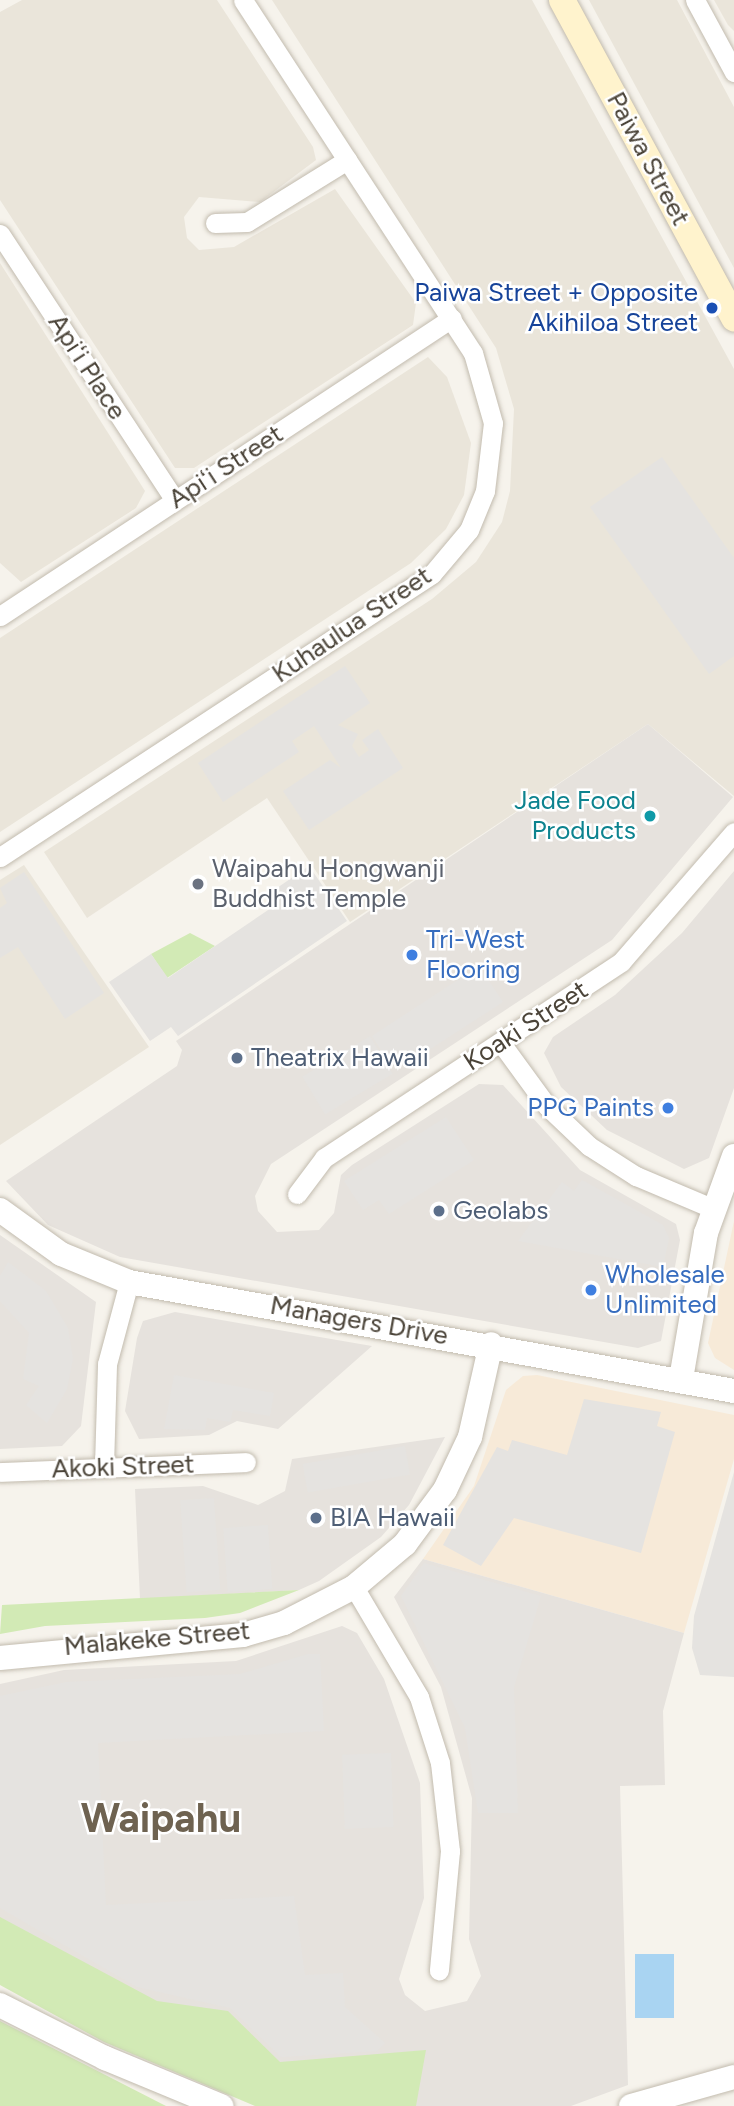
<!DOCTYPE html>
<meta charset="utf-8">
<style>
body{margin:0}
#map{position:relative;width:734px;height:2106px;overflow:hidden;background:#f6f3ec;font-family:Figtree,sans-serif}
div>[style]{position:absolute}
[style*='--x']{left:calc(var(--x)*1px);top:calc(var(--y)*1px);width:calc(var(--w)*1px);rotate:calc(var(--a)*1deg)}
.residential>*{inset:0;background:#eae5da}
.commercial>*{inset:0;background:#f7ead8}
.industrial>*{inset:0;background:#e6e2dd}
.green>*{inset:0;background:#d2eab5}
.parking>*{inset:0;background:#e5e3e0;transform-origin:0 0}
.water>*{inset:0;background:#a9d4f2;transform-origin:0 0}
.roads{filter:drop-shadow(0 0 2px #c2bbae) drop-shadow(0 0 2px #c2bbae)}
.minor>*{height:19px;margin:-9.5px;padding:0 9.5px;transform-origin:9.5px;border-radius:9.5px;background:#fff}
.tertiary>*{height:24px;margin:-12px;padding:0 12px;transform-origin:12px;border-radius:12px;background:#fff}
.secondary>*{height:26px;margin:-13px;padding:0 13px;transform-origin:13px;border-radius:13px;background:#fff3cd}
.dots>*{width:19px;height:19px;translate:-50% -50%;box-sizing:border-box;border:4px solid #fff;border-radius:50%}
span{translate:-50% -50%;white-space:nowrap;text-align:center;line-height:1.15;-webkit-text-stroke:5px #fff;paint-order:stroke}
.street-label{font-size:26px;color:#4b4439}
.transit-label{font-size:26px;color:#164399}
.right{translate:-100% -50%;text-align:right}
.culture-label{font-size:26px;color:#0d838f}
.worship-label{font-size:26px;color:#5b616d}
.left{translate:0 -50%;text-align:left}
.shop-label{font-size:26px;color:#366cbe}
.service-label{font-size:26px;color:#4e5e75}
.town-label{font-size:40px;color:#6e6250;font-weight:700}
</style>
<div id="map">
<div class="residential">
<div style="clip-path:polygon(22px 0,217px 0,313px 147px,316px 160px,260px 202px,199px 197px,184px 217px,187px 238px,199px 250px,234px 247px,335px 189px,416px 303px,413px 325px,194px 468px,175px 468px,0 200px,0 12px)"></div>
<div style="clip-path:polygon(272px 0,532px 0,734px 369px,734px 796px,648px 724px,350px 922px,267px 798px,87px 918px,44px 852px,432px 599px,476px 562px,502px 522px,510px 491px,514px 409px,496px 348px)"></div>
<div style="clip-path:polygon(589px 0,677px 0,734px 107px,734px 268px)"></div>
<div style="clip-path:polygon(714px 0,734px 0,734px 31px,728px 25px)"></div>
<div style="clip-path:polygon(0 263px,145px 491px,136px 508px,21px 582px,0 563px)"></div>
<div style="clip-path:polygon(428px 357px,447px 377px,471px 443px,464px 495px,446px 529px,411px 563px,0 832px,0 638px)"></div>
<div style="clip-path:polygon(24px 865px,149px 1047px,0 1145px,0 880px)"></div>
</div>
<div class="commercial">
<div style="clip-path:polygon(734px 1221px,734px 1370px,715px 1358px,708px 1343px)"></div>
<div style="clip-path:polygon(537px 1375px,734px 1415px,734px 1459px,684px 1633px,423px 1559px,474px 1486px,506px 1390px,523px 1376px)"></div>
</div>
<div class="industrial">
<div style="clip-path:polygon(648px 724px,733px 797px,612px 940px,271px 1164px,255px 1196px,258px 1211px,277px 1232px,319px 1230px,334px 1213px,341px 1175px,352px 1165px,479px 1084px,503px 1085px,580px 1170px,676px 1224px,680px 1240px,661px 1341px,638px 1348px,120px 1257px,48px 1225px,6px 1181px,177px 1066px,182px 1050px,176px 1041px)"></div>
<div style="clip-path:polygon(734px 871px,734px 1088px,709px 1158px,684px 1169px,607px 1130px,561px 1087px,544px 1053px,553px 1037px,615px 995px,682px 933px)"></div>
<div style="clip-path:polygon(0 1235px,96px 1302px,81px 1426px,62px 1446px,0 1449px)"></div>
<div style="clip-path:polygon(175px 1312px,372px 1346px,278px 1429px,237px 1421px,209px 1435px,139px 1439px,125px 1411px,137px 1338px,143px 1321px)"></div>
<div style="clip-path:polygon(445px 1437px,409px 1505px,381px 1537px,319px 1581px,299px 1590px,140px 1599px,135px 1489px,203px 1486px,258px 1505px,285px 1491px,292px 1459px)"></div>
<div style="clip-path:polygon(423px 1559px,684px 1633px,663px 1711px,665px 1785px,620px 1786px,628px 2085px,571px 2106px,326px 2106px,0 1944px,0 1684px,64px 1670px,236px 1661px,342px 1626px,357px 1633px,384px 1679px,420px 1783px,424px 1898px,399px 1979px,405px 1995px,425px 2011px,467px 2001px,481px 1976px,469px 1939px,472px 1798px,441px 1687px,394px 1597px)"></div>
</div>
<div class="green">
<div style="clip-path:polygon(190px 933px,215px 946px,167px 978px,151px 954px)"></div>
<div style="clip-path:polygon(299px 1590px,240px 1613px,205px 1618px,45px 1626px,0 1634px,2px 1605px)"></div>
<div style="clip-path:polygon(0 1917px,157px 2001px,228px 2011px,280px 2062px,426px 2050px,416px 2106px,255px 2106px,104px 2042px,0 1985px)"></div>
<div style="clip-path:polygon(0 2021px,166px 2106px,0 2106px)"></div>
</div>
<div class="parking">
<div style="clip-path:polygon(662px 457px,734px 558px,734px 656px,709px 674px,590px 507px)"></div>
<div style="clip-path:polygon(345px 666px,370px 703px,338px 725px,358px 734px,352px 746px,359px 757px,369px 750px,362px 740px,378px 729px,403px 768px,309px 830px,283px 791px,330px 760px,341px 768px,314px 726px,292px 741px,299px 752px,223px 802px,198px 763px)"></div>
<div style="clip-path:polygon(309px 866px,347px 921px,178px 1036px,171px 1027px,150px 1041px,109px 982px,151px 954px,168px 978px,277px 904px,274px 890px)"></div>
<div style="clip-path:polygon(24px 872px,104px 993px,65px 1019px,18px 947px,0 958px,0 908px,7px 903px,0 888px)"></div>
<div style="clip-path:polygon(479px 966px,503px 1002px,404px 1066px,400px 1061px,392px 1067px,372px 1036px)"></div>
<div style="left:370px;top:1036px;width:44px;height:79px;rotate:59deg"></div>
<div style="clip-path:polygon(446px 1117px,474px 1160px,389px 1214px,379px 1200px,363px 1210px,344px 1181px)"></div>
<div style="clip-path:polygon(582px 1180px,663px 1225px,669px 1238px,663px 1267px,518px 1241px,562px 1182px,574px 1191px)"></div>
<div style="clip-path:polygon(8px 1262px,46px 1291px,68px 1328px,73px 1359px,67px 1389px,47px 1423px,26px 1405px,39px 1386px,23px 1379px,29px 1333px,0 1301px,0 1276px)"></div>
<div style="clip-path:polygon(174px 1375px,274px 1393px,270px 1416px,233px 1410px,230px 1422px,207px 1418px,205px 1430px,164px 1429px)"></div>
<div style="clip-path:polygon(584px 1399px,661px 1412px,657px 1426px,675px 1432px,641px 1553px,514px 1518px,481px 1566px,443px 1545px,497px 1447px,508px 1451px,512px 1440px,567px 1455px)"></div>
<div style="left:405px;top:1446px;width:29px;height:104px;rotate:80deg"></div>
<div style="clip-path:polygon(734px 1472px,734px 1677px,700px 1675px,692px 1648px,694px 1616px)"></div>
<div style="left:214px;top:1498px;width:92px;height:34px;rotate:86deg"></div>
<div style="left:268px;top:1525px;width:64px;height:45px;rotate:86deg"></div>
<div style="clip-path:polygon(424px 1563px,541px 1596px,514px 1687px,518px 1813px,478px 1813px,465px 1728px,401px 1596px)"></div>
<div style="clip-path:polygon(308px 1654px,320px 1654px,324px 1731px,98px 1743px,106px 1905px,294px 1896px,305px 1975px,343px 1973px,345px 2007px,385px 2043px,377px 2051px,281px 2057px,230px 2008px,137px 1987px,0 1908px,0 1696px,66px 1682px,240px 1674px)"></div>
<div style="left:391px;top:1753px;width:74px;height:49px;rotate:88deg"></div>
</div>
<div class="water">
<div style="left:635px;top:1954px;width:39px;height:64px"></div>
</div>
<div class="roads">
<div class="minor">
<div style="--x:695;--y:0;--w:82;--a:61.6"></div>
<div style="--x:215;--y:223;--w:32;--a:-2"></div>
<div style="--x:247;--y:222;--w:118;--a:-31.8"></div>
<div style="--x:0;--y:234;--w:318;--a:56.7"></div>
<div style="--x:0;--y:616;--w:541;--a:-33.4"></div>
<div style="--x:0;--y:857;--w:516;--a:-33.23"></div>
<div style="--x:432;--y:574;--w:57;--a:-49.9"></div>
<div style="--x:469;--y:530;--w:42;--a:-67.7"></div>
<div style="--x:485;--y:491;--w:68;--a:-83.3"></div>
<div style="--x:493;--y:423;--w:73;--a:-105.9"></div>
<div style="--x:473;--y:353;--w:421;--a:-123.1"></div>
<div style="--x:501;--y:1043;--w:78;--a:53.9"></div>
<div style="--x:547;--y:1106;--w:58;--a:43.6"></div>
<div style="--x:589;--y:1146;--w:56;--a:32.6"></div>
<div style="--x:636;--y:1176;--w:85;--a:22.9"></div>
<div style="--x:297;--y:1194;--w:45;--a:-53.1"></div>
<div style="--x:324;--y:1158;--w:356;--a:-33.4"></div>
<div style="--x:621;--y:962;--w:172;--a:-49"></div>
<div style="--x:104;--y:1466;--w:102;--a:-88.3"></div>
<div style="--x:107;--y:1364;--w:85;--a:-75"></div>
<div style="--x:0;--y:1472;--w:246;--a:-2.3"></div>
<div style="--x:354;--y:1587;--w:128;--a:59.4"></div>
<div style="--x:419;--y:1697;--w:69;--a:72.3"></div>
<div style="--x:440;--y:1763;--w:89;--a:83.5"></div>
<div style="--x:450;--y:1851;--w:120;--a:95.3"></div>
</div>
<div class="tertiary">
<div style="--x:0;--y:1210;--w:75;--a:35.8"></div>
<div style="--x:61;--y:1254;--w:74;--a:22.4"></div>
<div style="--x:129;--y:1282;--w:615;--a:10.21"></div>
<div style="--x:681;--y:1379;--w:148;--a:-80.3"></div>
<div style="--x:706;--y:1233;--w:82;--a:-70"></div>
<div style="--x:0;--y:1658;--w:244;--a:-5.4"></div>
<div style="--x:243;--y:1635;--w:43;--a:-16.3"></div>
<div style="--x:284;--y:1623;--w:79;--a:-27.2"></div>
<div style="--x:354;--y:1587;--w:67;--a:-40.1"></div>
<div style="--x:405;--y:1544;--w:67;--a:-53.5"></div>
<div style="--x:445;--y:1490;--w:59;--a:-64.7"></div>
<div style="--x:470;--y:1437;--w:95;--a:-77.3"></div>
<div style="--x:0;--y:2005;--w:118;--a:26.8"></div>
<div style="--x:105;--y:2058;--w:126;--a:22.5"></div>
<div style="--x:631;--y:2106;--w:107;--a:-15.7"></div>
</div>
<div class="secondary">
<div style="--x:562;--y:0;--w:362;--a:61.6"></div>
</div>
</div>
<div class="dots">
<div style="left:712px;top:308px;background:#1a4fb4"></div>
<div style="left:650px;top:816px;background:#0f9aa8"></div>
<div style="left:198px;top:884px;background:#6b7280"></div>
<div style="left:412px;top:955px;background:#3f7fe0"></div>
<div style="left:237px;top:1058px;background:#5c6f8a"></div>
<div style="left:668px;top:1108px;background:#3f7fe0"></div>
<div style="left:439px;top:1211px;background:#5c6f8a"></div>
<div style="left:591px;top:1290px;background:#3f7fe0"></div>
<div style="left:316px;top:1518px;background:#5c6f8a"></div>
</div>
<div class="street-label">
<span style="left:648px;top:159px;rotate:62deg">Paiwa Street</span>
<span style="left:87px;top:367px;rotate:57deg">Apiʻi Place</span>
<span style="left:226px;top:467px;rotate:-33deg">Apiʻi Street</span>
<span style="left:352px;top:625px;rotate:-34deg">Kuhaulua Street</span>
<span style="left:526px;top:1026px;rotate:-33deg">Koaki Street</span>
<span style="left:359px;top:1321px;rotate:10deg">Managers Drive</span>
<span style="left:123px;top:1467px;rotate:-2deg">Akoki Street</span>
<span style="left:157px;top:1639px;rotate:-5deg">Malakeke Street</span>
</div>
<div class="transit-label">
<span class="right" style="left:698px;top:308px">Paiwa Street + Opposite<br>Akihiloa Street</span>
</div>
<div class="culture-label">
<span class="right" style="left:636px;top:816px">Jade Food<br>Products</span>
</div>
<div class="worship-label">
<span class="left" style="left:212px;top:884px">Waipahu Hongwanji<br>Buddhist Temple</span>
</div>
<div class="shop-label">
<span class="left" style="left:426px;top:955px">Tri-West<br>Flooring</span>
<span class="right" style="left:654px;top:1108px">PPG Paints</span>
<span class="left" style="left:605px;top:1290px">Wholesale<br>Unlimited</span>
</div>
<div class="service-label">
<span class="left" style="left:251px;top:1058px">Theatrix Hawaii</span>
<span class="left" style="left:453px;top:1211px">Geolabs</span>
<span class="left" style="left:330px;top:1518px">BIA Hawaii</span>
</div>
<div class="town-label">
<span style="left:161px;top:1818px">Waipahu</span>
</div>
</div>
